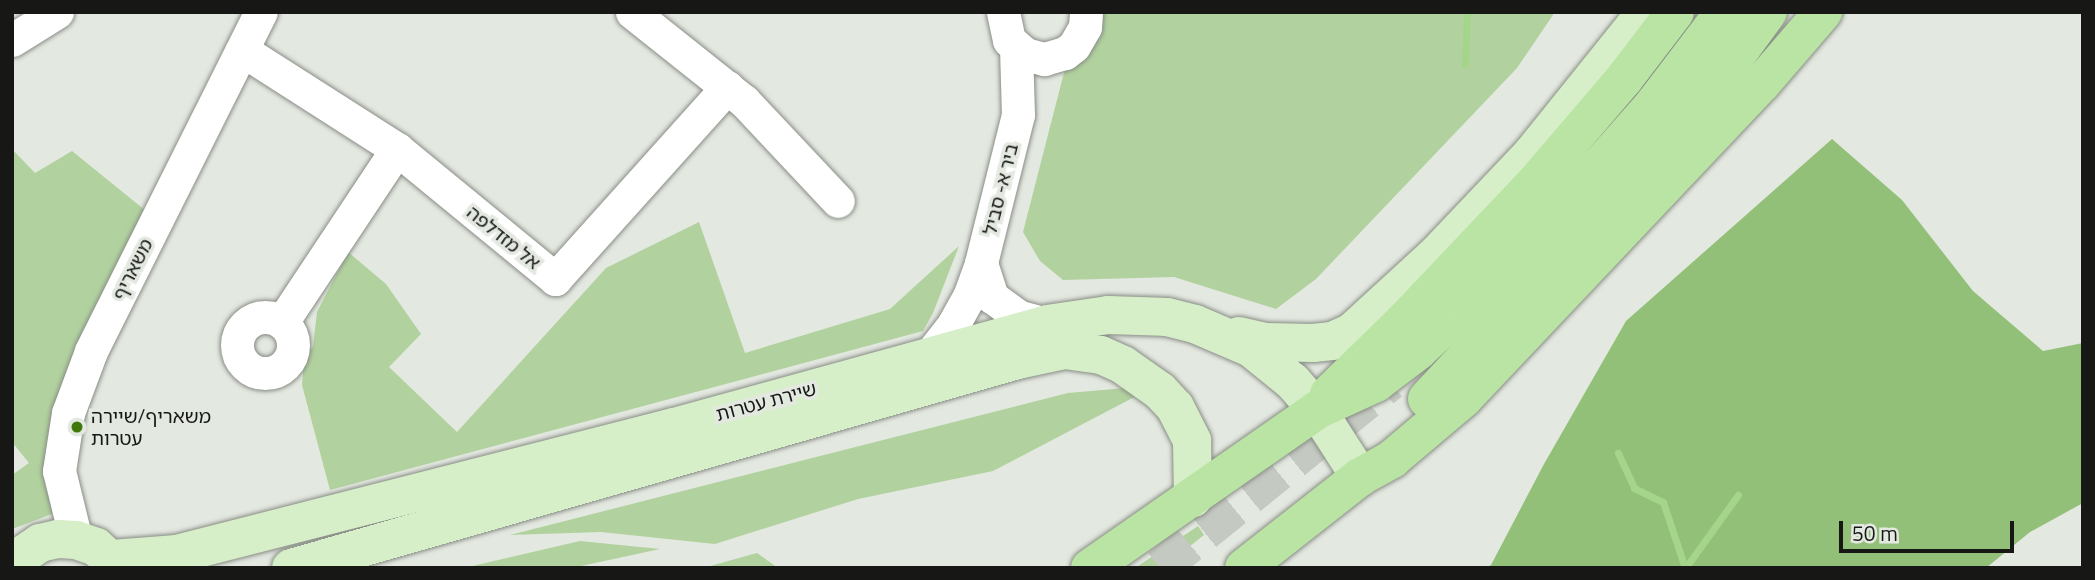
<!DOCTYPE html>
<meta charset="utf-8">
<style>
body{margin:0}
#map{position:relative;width:2095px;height:580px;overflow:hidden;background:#e3e8e0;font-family:"Titillium Web","Noto Sans Hebrew",sans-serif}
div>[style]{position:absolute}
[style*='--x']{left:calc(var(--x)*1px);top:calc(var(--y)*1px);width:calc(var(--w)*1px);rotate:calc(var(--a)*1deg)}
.green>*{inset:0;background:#b1d29e}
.forest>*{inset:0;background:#93c078}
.stream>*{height:7px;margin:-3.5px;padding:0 3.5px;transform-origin:3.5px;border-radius:3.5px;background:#a5d48b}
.highway-tunnel>*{height:38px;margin-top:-19px;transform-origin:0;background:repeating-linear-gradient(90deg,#c4c9c2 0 38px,transparent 0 57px)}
.roads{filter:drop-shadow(0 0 2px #898d86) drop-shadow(0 0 2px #898d86)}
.minor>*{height:33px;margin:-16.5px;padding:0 16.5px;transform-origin:16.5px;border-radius:16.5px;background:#fff}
.minor>.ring{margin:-16.5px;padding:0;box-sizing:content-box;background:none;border:33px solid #fff;border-radius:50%}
.major>*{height:38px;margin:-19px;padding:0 19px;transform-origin:19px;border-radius:19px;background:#d6efc8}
.highway>*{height:38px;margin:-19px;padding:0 19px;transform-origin:19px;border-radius:19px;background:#bae4a3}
.dots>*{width:19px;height:19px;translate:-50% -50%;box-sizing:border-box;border:4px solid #e3e8e0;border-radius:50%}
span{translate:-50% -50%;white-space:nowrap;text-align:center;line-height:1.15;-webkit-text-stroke:7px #e3e8e0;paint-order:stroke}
.street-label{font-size:19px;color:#171816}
.poi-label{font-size:19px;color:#171816}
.left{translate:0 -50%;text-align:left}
.frame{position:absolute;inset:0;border:14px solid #171816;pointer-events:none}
.scale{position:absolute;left:1839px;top:521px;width:175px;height:32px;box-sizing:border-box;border:4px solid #171816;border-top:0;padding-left:9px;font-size:21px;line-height:24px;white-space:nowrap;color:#171816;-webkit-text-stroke:5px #e3e8e0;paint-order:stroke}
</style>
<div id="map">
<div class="green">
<div style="clip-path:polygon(1074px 12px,1555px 12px,1517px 68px,1316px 279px,1276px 309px,1174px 277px,1063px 280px,1040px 261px,1023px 232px,1077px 22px)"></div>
<div style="clip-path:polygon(12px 149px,35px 173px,72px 151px,151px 215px,59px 423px,52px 514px,12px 529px,12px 475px,29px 463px,12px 442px)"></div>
<div style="clip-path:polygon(699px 222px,745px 353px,890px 309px,959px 246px,933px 313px,923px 331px,330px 490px,302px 385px,304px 358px,313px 346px,317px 312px,348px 252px,386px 284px,421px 334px,389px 367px,457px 432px,606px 268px)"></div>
<div style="clip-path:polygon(1126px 388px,1142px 393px,993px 471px,858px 499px,715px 544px,601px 532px,510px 535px,1068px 393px)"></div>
<div style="clip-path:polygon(1198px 526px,1204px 535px,1162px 568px,1135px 568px)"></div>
<div style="clip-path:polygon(580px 541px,660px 549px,572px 568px,464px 568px)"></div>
<div style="clip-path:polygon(757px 553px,778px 568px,703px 568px)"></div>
</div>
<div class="forest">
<div style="clip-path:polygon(1832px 139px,1902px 200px,1973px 291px,2043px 351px,2083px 343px,2083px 503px,2030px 532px,1986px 568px,1485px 568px,1491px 565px,1544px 464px,1626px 321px)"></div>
</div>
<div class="stream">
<div style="--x:1465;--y:64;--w:52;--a:-87.8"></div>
<div style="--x:1618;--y:453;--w:38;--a:65"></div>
<div style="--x:1634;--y:488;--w:32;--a:26"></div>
<div style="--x:1663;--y:502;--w:70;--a:71.6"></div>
<div style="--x:1686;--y:567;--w:89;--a:-54.2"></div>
</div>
<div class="highway-tunnel">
<div style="--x:1658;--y:62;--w:65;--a:-50.6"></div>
<div style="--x:1160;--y:568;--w:296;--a:-39"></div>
</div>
<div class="roads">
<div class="minor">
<div style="--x:632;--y:12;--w:143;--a:38.5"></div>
<div style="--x:744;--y:101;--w:137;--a:46.8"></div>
<div style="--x:1003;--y:12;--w:29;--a:78"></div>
<div style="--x:1009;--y:40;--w:21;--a:41"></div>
<div style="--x:1025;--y:54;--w:20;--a:15"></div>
<div style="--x:1044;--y:59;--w:22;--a:-16"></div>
<div style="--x:1065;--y:53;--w:11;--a:-38"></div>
<div style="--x:1074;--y:46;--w:22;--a:-60"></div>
<div style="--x:1085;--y:27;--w:15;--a:-86"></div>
<div style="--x:12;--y:40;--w:53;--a:-31.9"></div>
<div style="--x:242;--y:50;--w:184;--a:32.6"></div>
<div style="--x:397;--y:149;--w:205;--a:39.4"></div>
<div style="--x:555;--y:279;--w:258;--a:-48.1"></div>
<div style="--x:981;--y:263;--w:36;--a:72"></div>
<div style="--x:992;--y:297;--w:34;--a:36"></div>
<div style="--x:1020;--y:317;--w:28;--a:15"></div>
<div class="ring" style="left:237px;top:317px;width:23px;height:23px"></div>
<div style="--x:282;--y:322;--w:208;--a:-56.4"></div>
<div style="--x:929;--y:356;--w:39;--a:-52"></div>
<div style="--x:953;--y:325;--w:35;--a:-61"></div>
<div style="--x:970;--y:294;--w:33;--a:-70"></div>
<div style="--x:981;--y:263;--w:153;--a:-76"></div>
<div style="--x:1018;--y:115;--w:67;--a:-91.7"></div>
<div style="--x:76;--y:540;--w:71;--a:-103.8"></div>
<div style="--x:59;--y:471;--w:59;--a:-81.2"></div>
<div style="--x:68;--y:413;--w:66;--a:-69.6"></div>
<div style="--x:91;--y:351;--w:379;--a:-63.4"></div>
</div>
<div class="major">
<div style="--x:1239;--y:336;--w:28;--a:13"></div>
<div style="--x:1266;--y:342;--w:47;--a:1.2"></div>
<div style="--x:1313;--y:343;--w:19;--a:-6"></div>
<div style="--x:1332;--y:341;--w:22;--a:-24"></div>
<div style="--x:1352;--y:332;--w:115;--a:-42.5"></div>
<div style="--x:1437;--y:254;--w:137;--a:-46.5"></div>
<div style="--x:1531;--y:155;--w:184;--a:-51.2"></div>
<div style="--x:112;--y:559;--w:65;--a:-4.4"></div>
<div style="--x:177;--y:554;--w:513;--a:-14.33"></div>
<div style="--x:674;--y:427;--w:387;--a:-15.4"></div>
<div style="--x:1047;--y:324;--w:62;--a:-8.4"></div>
<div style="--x:1108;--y:315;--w:59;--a:1.9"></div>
<div style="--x:1167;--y:317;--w:29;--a:14"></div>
<div style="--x:1195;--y:324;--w:61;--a:23.2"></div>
<div style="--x:1251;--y:348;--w:54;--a:39"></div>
<div style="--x:1293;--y:382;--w:37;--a:49"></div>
<div style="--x:1317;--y:410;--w:80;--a:57.3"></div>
<div style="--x:12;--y:562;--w:34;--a:-34"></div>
<div style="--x:40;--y:543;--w:18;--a:-13"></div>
<div style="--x:58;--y:539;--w:18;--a:3"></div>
<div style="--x:76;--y:540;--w:21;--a:19"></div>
<div style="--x:96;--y:547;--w:31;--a:42"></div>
<div style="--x:291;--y:568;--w:756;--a:-15.97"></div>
<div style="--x:1018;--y:360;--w:48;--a:-12"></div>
<div style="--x:1065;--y:350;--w:36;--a:8"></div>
<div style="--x:1101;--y:355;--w:24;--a:24"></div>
<div style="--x:1123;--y:365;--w:45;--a:35.1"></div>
<div style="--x:1160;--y:391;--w:22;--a:47"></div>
<div style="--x:1175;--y:407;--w:38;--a:63"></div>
<div style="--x:1192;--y:441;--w:57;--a:89"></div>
</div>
<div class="highway">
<div style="--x:1329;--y:394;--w:106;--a:-44.2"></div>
<div style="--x:1405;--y:320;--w:189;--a:-46.5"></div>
<div style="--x:1535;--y:183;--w:137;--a:-49.4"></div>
<div style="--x:1624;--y:79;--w:84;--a:-52.7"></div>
<div style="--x:1427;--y:399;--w:348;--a:-46.9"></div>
<div style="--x:1665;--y:145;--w:48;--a:-48.4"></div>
<div style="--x:1697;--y:109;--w:120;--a:-53.8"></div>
<div style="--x:1090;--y:568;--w:277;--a:-34.8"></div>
<div style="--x:1317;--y:410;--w:65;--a:-24.6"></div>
<div style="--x:1376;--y:383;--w:53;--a:-37.3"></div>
<div style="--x:1418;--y:351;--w:67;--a:-43.2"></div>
<div style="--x:1467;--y:305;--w:209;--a:-46.5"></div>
<div style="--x:1611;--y:153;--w:65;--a:-48.7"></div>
<div style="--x:1654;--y:104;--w:116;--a:-52.7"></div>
<div style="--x:1244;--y:568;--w:147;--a:-38.1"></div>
<div style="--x:1360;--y:477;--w:37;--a:-29"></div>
<div style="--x:1392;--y:459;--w:93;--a:-40.2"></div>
<div style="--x:1463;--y:399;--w:435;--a:-46.6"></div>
<div style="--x:1762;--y:83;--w:94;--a:-49.3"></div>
</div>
</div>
<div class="dots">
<div style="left:77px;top:427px;background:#40780b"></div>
</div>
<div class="street-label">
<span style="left:1000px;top:189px;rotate:-76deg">ביר א- סביל</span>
<span style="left:504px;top:237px;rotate:39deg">אל מזדלפה</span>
<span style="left:132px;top:269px;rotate:-63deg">משאריף</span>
<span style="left:766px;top:401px;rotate:-15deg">שיירת עטרות</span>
</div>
<div class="poi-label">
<span class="left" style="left:91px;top:427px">משאריף/שיירה<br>עטרות</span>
</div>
<div class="frame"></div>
<div class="scale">50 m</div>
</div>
